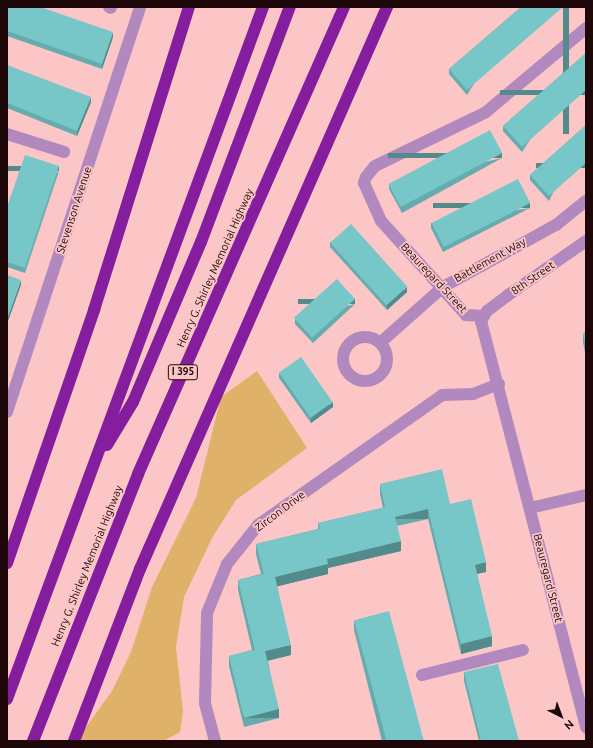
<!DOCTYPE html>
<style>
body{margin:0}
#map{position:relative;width:593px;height:748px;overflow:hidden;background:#fcc6c6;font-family:Ubuntu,sans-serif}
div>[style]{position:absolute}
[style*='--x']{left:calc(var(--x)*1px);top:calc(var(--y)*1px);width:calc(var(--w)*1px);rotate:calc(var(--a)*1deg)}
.green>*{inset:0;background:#dfb169}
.minor>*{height:12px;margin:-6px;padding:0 6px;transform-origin:6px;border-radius:6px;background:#b289bf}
.minor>.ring{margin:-6px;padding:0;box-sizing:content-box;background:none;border:12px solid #b289bf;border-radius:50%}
.highway>*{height:12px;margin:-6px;padding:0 6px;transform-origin:6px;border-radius:6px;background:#841e9e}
.wall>*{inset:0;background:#66abad}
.shaded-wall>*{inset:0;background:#538b8d;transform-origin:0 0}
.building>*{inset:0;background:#77c7c9;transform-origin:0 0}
span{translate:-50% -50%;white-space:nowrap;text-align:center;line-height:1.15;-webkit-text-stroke:3.5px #fcc6c6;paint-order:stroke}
.shield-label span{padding:1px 3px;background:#fcc6c6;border:1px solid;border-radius:3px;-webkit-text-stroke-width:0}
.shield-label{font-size:10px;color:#1d0708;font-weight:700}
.street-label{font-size:11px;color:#1d0708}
.frame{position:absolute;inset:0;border:8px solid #1d0708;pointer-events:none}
.north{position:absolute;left:541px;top:696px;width:40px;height:40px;-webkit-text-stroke:3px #fcc6c6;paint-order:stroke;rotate:138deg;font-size:11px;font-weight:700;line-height:16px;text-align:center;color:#1d0708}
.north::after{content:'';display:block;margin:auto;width:14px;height:18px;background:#1d0708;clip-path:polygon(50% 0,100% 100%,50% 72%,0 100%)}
</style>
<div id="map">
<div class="green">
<div style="clip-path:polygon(257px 371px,307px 448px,236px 500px,212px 538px,184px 597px,176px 647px,183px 711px,180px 732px,163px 741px,76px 741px,112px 691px,131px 652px,152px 587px,196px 498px,221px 397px)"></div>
</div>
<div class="minor">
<div style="--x:109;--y:7;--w:2;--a:27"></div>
<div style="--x:7;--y:134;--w:60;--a:17.5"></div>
<div style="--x:586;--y:241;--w:96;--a:145.2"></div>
<div style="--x:507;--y:296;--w:25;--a:143"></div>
<div style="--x:487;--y:311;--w:12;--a:121"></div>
<div style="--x:481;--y:321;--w:420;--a:75.5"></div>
<div style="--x:483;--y:316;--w:17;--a:-177"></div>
<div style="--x:466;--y:315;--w:127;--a:-132.1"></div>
<div style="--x:381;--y:221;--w:42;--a:-114.1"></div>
<div style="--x:364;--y:183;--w:6;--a:-72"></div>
<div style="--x:366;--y:177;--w:14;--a:-51"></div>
<div style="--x:375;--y:166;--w:123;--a:-25.9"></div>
<div style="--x:486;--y:112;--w:131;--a:-40"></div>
<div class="ring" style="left:343px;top:337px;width:32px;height:32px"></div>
<div style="--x:381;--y:342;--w:83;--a:-41.6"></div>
<div style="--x:443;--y:287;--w:129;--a:-28.8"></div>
<div style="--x:556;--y:225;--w:38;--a:-39"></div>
<div style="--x:7;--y:412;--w:426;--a:-71.8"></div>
<div style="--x:530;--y:508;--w:57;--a:-13.1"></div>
<div style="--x:422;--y:675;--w:104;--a:-13.9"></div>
<div style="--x:215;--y:741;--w:39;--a:-105"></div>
<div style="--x:205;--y:703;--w:90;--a:-88.7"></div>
<div style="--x:207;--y:613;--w:53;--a:-67.8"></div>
<div style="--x:227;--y:564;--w:50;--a:-51.5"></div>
<div style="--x:258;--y:525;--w:225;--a:-35.2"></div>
<div style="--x:442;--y:395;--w:31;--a:-2"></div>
<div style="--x:473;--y:394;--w:28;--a:-21"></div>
</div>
<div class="highway">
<div style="--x:107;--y:445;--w:50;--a:-58.8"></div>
<div style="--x:133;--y:402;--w:174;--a:-67"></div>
<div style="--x:201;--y:242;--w:251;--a:-69.3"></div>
<div style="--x:7;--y:563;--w:268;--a:-71"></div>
<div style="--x:94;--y:310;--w:318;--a:-72.6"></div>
<div style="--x:7;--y:699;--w:738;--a:-69.7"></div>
<div style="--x:33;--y:741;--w:287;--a:-68.5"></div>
<div style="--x:138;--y:474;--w:510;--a:-66.2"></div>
<div style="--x:74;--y:741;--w:184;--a:-69"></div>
<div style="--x:140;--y:569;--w:614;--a:-66.27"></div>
</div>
<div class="wall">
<div style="clip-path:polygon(7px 7px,113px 37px,102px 69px,7px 36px)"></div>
<div style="clip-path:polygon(521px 7px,467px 95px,449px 74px,449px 69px)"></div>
<div style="clip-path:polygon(586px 53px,522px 152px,503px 131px,503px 126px)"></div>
<div style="clip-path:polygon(7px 65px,91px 102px,77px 136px,7px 108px)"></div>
<div style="clip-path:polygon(586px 125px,549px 201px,530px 180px,530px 175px)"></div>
<div style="clip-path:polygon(502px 158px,402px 213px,389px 189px,389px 184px)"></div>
<div style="clip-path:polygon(59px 171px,25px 273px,7px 267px,7px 207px)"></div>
<div style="clip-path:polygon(530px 208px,443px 252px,431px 228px,431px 223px)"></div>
<div style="clip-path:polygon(330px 242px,407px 292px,387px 310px,330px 247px)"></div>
<div style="clip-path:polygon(355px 304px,313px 343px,295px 324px,295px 319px)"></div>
<div style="clip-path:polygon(586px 332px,586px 358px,583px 342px,583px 333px)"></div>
<div style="clip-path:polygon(279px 373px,333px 407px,311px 423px,279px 378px)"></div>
<div style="clip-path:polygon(380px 484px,450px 504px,486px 572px,477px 574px,492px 646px,461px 654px,428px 519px,397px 526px,401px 551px,328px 568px,328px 574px,277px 586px,291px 655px,268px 661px,279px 718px,244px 727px,229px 666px,229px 656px,252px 650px,238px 590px,238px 580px,261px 574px,256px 554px,256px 544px,318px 529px,318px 523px,383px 508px,380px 494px)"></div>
<div style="clip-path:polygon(354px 620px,423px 741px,382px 741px,354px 630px)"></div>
<div style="clip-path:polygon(464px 672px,519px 741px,479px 741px,464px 681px)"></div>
</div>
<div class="shaded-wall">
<div style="left:563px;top:7px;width:6px;height:127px"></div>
<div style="clip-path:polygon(113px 32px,113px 37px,102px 69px,102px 64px)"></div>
<div style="left:586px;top:90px;width:5px;height:86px;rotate:90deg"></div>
<div style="clip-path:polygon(91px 97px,91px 102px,77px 136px,77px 131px)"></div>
<div style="left:502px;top:153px;width:5px;height:114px;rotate:90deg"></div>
<div style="left:586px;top:163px;width:5px;height:50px;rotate:90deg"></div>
<div style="left:59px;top:166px;width:5px;height:108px;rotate:90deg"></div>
<div style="left:530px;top:203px;width:5px;height:97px;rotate:90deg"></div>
<div style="clip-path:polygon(21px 280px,21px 285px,7px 324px,7px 319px)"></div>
<div style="clip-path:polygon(407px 287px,407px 292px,387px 310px,387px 305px)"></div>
<div style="left:355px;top:299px;width:5px;height:57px;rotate:90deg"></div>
<div style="clip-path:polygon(333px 402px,333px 407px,311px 423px,311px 418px)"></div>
<div style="left:428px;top:509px;width:10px;height:34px;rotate:90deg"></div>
<div style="clip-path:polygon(401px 541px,401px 551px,328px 568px,328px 574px,275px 587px,275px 577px,327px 559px)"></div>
<div style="clip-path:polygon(486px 562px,486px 572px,475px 574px,475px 565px)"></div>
<div style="clip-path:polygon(492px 636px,492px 646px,461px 654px,461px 644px)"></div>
<div style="clip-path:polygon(291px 645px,291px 655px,265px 661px,265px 651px)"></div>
<div style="left:279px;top:709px;width:9px;height:36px;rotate:90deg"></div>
</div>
<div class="building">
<div style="clip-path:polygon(7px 7px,40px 7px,113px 32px,102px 64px,7px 31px)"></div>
<div style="clip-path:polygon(521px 7px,563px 7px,467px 90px,449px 69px)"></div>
<div style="clip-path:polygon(586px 53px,586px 90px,522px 147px,503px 126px)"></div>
<div style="clip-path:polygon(7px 65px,91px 97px,77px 131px,7px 103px)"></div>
<div style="clip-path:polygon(586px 125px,586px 163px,549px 196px,530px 175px)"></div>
<div style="left:490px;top:130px;width:26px;height:115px;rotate:62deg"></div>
<div style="clip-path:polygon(25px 155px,59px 166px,25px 268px,7px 262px,7px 207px)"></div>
<div style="left:518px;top:179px;width:27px;height:97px;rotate:63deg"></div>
<div style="left:351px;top:224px;width:84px;height:28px;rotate:48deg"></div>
<div style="clip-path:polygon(7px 275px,21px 280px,7px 319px)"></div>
<div style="left:337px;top:279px;width:27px;height:58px;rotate:48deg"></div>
<div style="clip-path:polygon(586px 332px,586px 349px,583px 333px)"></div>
<div style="left:301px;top:357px;width:55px;height:27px;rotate:55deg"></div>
<div style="clip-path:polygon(442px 469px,450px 504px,471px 499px,486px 562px,475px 565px,492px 636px,461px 644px,428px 509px,395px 517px,401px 541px,327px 559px,328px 564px,275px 577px,291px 645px,265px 651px,279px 709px,244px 718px,229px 656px,255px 650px,238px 580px,264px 574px,256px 544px,320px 529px,318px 523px,385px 507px,380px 484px)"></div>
<div style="left:389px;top:611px;width:134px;height:36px;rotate:75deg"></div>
<div style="clip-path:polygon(498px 664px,519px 741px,481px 741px,464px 672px)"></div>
</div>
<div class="shield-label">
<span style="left:183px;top:372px">I 395</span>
</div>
<div class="street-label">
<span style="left:74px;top:210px;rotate:-72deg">Stevenson Avenue</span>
<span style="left:490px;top:260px;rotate:-29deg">Battlement Way</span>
<span style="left:215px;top:268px;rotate:-66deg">Henry G. Shirley Memorial Highway</span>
<span style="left:434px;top:278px;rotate:47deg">Beauregard Street</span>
<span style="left:533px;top:278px;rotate:-35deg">8th Street</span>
<span style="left:280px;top:511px;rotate:-37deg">Zircon Drive</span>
<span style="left:87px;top:566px;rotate:-68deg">Henry G. Shirley Memorial Highway</span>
<span style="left:548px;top:578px;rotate:76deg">Beauregard Street</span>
</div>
<div class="frame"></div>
<div class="north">N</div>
</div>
